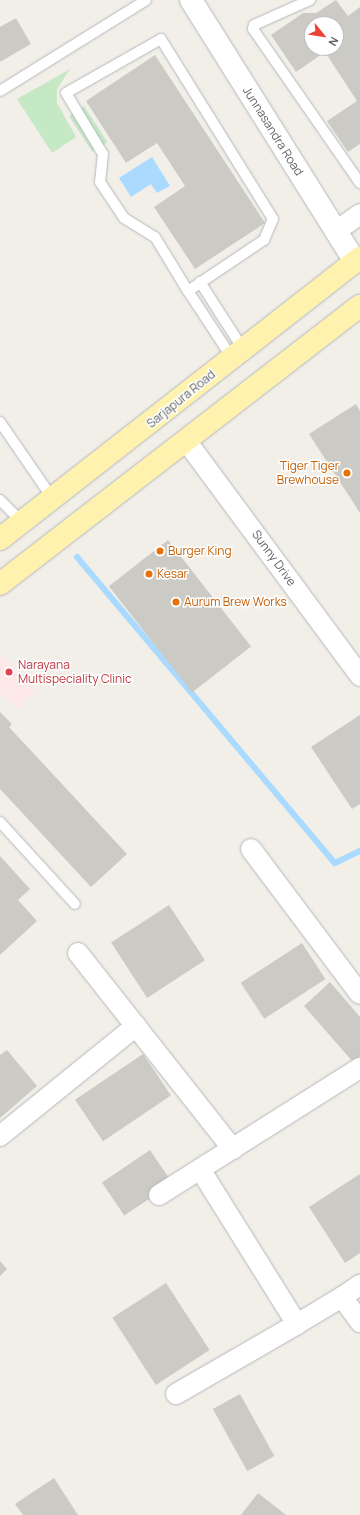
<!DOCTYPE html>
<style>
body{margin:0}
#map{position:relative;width:360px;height:1515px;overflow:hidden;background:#f1efe8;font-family:Manrope,sans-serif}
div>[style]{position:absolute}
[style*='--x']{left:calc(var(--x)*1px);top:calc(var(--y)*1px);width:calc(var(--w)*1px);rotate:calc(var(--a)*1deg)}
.medical>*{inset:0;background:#fce8e6}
.green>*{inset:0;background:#c5e8c5;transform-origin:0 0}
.water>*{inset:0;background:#aadaff}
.stream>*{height:6px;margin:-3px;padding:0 3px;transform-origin:3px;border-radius:3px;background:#aadaff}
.building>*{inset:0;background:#cccac5;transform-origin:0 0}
.roads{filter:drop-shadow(0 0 1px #b5b8bc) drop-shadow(0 0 1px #b5b8bc)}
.lane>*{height:10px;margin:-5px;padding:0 5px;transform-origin:5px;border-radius:5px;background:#fff}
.street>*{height:20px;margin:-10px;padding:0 10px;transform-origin:10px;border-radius:10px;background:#fff}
.secondary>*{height:22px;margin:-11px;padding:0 11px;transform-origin:11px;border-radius:11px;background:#fff}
.primary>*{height:22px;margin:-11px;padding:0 11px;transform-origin:11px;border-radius:11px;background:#fff2af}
.dots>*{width:11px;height:11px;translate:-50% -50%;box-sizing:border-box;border:2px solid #fff;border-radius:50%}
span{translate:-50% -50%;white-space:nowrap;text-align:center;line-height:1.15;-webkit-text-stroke:3px #fff;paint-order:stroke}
.street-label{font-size:12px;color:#5f6368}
.food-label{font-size:12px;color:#c56008}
.right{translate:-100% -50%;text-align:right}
.left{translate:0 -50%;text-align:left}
.health-label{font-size:12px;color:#be3a42}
.north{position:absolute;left:304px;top:16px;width:40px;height:40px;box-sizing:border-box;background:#fff;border:1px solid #bfc1c3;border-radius:50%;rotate:120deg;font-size:11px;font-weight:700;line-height:16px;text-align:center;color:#5f6368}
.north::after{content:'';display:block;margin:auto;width:14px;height:18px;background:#ea4335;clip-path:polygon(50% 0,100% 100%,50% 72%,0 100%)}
</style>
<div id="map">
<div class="medical">
<div style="clip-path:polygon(0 655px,35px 690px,16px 709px,0 692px)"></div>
</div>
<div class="green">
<div style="clip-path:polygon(70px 69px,57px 89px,57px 103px,76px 137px,52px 153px,17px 99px)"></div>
<div style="left:84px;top:106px;width:43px;height:18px;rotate:57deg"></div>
</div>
<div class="water">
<div style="clip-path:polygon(152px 157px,170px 186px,157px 193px,151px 184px,131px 197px,119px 178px)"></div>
</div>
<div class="stream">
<div style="--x:77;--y:557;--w:400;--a:49.9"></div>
<div style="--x:335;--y:863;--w:28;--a:-26"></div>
</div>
<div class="building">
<div style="clip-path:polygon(evenodd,336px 0,348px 16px,360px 7px,360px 144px,348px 152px,327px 121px,357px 101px,325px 52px,296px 72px,271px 35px,303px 13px,316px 13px,336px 0,312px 24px,336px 24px,336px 48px,312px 48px,312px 24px)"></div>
<div style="clip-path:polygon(16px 18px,31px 44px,0 62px,0 27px)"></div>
<div style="clip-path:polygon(155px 55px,265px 223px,195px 269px,154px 207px,185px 186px,157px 143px,126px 163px,86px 101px)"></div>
<div style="clip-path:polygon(356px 404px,360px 411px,360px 513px,309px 434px)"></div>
<div style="left:168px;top:540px;width:135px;height:75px;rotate:52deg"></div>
<div style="clip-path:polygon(0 712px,12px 724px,9px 727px,127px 854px,91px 887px,0 789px)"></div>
<div style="clip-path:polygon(360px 715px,360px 804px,352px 809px,311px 747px)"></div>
<div style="clip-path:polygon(0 856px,30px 889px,18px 900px,37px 921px,0 955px)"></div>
<div style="left:169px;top:905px;width:66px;height:69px;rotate:57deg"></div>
<div style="left:302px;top:943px;width:43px;height:73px;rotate:57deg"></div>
<div style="clip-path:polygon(330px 982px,360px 1017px,360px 1056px,353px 1062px,304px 1006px)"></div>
<div style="clip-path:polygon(7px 1050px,37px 1086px,0 1118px,0 1055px)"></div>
<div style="left:143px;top:1054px;width:50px;height:82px;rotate:56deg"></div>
<div style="left:150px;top:1150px;width:40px;height:58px;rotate:56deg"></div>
<div style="clip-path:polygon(360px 1174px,360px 1253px,345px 1263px,309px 1207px)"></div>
<div style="clip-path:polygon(0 1261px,7px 1269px,0 1276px)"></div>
<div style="left:166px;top:1283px;width:80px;height:64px;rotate:57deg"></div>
<div style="left:240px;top:1394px;width:71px;height:31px;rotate:61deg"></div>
<div style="clip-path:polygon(54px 1478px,78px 1515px,23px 1515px,15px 1504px)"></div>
<div style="clip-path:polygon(258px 1493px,286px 1515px,241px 1515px)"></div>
</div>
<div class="roads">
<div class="lane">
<div style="--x:310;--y:0;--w:61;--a:155.9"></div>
<div style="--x:254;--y:25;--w:4;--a:104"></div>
<div style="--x:253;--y:29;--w:188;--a:55.2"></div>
<div style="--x:0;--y:91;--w:172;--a:-31.9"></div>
<div style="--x:200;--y:282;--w:80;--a:57.3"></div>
<div style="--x:188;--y:291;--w:92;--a:-33.9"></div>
<div style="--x:264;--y:240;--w:23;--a:-67"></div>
<div style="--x:273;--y:219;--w:212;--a:-121.9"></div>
<div style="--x:161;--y:39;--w:109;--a:150.4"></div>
<div style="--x:66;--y:93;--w:71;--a:58.8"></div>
<div style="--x:103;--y:154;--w:28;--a:96"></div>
<div style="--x:100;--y:182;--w:43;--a:56.3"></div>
<div style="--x:124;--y:218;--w:36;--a:32"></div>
<div style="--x:155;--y:237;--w:63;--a:58.6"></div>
<div style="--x:188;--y:291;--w:80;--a:56.7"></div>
<div style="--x:0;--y:422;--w:93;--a:55.5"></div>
<div style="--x:0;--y:500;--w:31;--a:45"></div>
<div style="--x:0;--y:822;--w:111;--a:47.6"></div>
</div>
<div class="street">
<div style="--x:336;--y:231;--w:29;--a:-35"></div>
<div style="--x:187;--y:442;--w:291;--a:53.5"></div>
<div style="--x:251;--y:849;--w:181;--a:53.1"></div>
<div style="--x:78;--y:953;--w:250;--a:51.7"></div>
<div style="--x:0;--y:1136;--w:175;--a:-39"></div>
<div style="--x:200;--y:1169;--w:183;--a:58"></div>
<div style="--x:297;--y:1324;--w:52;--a:-31"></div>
<div style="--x:342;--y:1297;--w:31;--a:54"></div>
<div style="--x:159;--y:1195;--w:238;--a:-32.3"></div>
<div style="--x:342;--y:1297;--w:22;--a:-34"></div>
<div style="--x:176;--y:1394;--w:140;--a:-30"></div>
</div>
<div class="secondary">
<div style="--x:191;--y:0;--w:308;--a:57.9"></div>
</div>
<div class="primary">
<div style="--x:0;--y:539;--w:457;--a:-38"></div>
<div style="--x:0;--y:584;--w:455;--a:-37.7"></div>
</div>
</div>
<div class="dots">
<div style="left:347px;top:473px;background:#e8710a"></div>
<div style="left:160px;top:551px;background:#e8710a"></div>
<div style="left:149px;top:574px;background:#e8710a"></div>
<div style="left:176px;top:602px;background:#e8710a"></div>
<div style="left:9px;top:672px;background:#e0444e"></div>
</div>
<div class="street-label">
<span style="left:273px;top:131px;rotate:58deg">Junnasandra Road</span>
<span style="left:181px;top:399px;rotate:-39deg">Sarjapura Road</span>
<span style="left:274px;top:558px;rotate:54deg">Sunny Drive</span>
</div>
<div class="food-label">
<span class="right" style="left:339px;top:473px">Tiger Tiger<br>Brewhouse</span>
<span class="left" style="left:168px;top:551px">Burger King</span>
<span class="left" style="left:157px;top:574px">Kesar</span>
<span class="left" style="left:184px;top:602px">Aurum Brew Works</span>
</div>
<div class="health-label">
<span class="left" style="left:18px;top:672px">Narayana<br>Multispeciality Clinic</span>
</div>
<div class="north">N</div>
</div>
